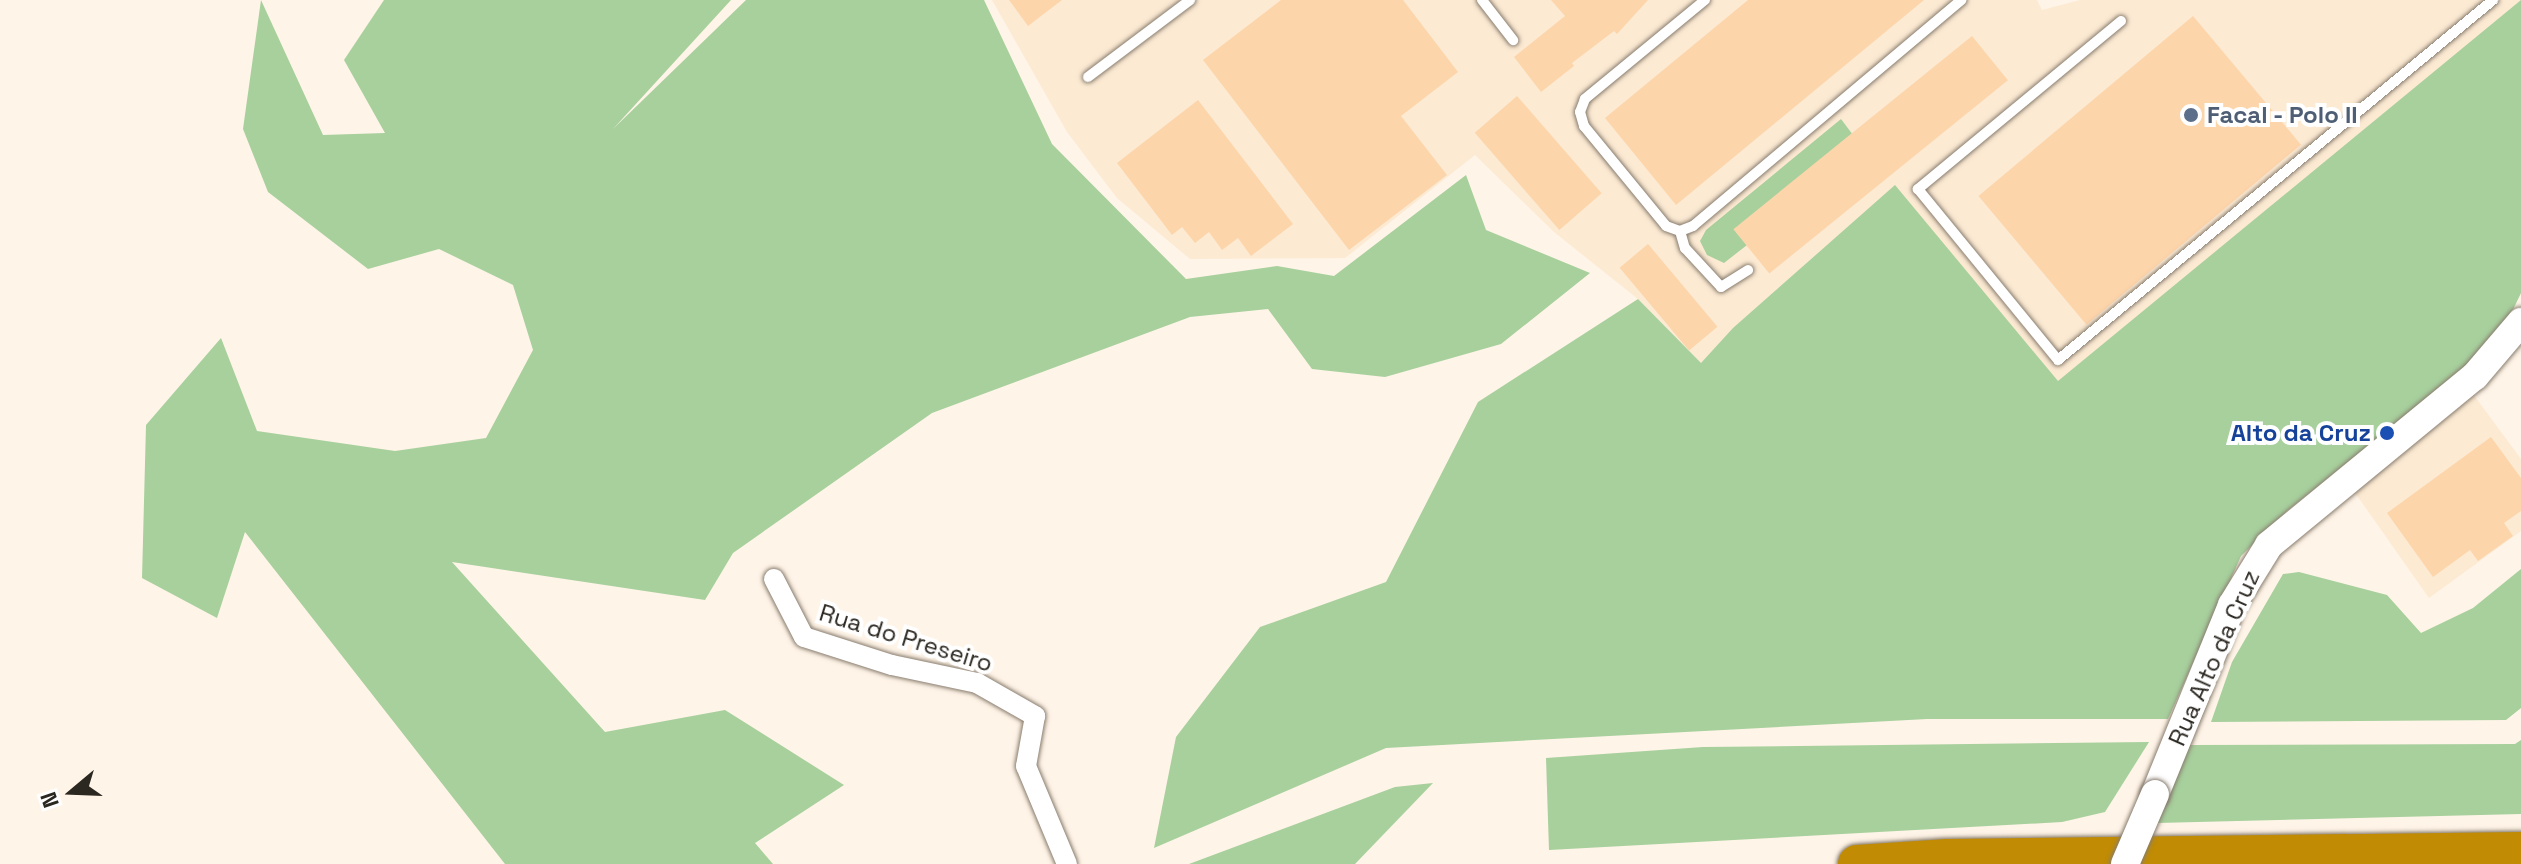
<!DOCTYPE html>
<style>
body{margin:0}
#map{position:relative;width:2521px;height:864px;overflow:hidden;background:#fef4e7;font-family:"Space Grotesk",sans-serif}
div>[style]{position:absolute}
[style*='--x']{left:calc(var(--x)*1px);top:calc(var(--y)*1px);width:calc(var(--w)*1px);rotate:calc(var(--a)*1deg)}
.built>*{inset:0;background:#fcead3}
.green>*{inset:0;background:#a7d09d}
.building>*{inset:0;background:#fdd5ab;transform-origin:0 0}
.roads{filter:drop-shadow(0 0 2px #887c6e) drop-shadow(0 0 2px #887c6e)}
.lane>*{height:10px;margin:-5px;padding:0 5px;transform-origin:5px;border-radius:5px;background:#fff}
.street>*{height:20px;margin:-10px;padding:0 10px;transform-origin:10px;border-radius:10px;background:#fff}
.secondary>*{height:28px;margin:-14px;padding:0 14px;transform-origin:14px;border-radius:14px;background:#fff}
.highway>*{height:38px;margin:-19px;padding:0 19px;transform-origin:19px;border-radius:19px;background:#c18c03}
.bridges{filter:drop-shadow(0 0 2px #887c6e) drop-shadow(0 0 2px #887c6e)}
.secondary-bridge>*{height:28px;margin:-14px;padding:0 14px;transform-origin:14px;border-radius:14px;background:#fff}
.dots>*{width:22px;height:22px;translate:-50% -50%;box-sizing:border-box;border:4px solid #fff;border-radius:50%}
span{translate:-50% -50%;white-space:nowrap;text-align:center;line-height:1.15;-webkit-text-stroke:8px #fff;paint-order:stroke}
.service-label{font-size:24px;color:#4e5e75;font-weight:700}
.left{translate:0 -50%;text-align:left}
.transit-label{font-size:24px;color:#164399;font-weight:700}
.right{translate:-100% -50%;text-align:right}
.street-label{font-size:24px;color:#2b2721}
.north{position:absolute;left:32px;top:752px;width:80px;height:80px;-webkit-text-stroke:6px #fff;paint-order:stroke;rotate:251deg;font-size:22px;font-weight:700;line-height:32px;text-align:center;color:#2b2721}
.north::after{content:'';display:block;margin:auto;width:28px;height:36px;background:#2b2721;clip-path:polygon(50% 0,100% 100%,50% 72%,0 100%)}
</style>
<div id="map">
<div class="built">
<div style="clip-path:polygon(992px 0,2037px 0,2042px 10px,2080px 0,2521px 0,2521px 293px,2459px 375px,2521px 459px,2521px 531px,2429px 598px,2339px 470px,2241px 556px,2222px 599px,1701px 363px,1638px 299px,1554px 232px,1475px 155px,1345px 258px,1190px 259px,1117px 198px,1067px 132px)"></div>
</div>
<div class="green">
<div style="clip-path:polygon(261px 0,323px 135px,385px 133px,344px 60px,384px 0,731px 0,613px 129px,746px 0,984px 0,1052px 144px,1186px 279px,1277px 266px,1334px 276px,1466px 175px,1486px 230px,1590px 273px,1501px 344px,1385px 377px,1312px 369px,1268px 309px,1190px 317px,932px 413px,733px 553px,705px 600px,452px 562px,605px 732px,725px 710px,844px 785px,755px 843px,773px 864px,505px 864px,245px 532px,217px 618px,142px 578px,146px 425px,221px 338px,257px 431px,395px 451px,486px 438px,533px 350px,513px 285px,439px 249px,368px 269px,268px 192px,243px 129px)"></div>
<div style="clip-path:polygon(2521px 0,2521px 293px,2510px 316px,2482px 355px,2287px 511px,2241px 556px,2168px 719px,1927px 719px,1386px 748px,1154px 848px,1176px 737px,1260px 627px,1386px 582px,1478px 402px,1638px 299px,1701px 363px,1733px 328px,1895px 185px,2058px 381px)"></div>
<div style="clip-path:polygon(1841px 119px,1853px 135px,1736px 232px,1747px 245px,1724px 263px,1707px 255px,1700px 241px,1706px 230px)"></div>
<div style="clip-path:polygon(2521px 569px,2521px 708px,2506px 720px,2211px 722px,2232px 662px,2283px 574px,2299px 572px,2387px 595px,2421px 633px,2473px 608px)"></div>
<div style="clip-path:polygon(2521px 740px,2521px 814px,2157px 823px,2189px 745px,2515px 744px)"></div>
<div style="clip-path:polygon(2149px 742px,2105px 812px,2062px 822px,1549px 850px,1546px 758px,1703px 747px)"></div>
<div style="clip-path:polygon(1433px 783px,1355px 864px,1189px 864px,1395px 787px)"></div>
</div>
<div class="building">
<div style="clip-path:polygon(1009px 0,1062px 0,1028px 26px)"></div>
<div style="clip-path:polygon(1281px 0,1403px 0,1458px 72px,1401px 116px,1447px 175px,1349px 250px,1203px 60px)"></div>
<div style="clip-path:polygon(1551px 0,1648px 0,1617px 34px,1614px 31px,1572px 63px,1574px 66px,1541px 92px,1514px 57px,1565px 16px)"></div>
<div style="clip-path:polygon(1748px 0,1924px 0,1676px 205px,1605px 118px)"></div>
<div style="left:2193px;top:16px;width:168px;height:280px;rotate:50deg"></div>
<div style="left:1972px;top:36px;width:57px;height:307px;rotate:51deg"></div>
<div style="left:1517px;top:96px;width:129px;height:56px;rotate:49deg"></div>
<div style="clip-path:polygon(1198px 100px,1293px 224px,1251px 256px,1238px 238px,1222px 250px,1209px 232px,1195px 243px,1182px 227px,1172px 235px,1117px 163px)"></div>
<div style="left:1648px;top:244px;width:108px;height:37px;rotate:50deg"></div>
<div style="clip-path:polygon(2491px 437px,2521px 478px,2521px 511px,2504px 523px,2513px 536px,2478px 561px,2470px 550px,2433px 577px,2387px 513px)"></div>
</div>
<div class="roads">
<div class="lane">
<div style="--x:1482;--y:0;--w:51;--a:52.2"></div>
<div style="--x:1705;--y:0;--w:156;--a:140.5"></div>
<div style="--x:1585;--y:99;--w:14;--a:111"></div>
<div style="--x:1580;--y:112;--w:15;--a:74"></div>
<div style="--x:1584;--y:126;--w:129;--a:50.6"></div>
<div style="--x:1666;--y:226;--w:15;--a:20"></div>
<div style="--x:1680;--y:231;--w:14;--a:-21"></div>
<div style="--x:1693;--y:226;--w:351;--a:-40.1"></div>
<div style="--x:2121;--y:21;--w:264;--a:140.4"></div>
<div style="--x:1918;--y:189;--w:221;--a:50.7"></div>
<div style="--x:2058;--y:360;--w:565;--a:-39.61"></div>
<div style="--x:1088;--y:77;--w:128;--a:-37"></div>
<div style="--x:1680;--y:231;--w:18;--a:74"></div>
<div style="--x:1685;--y:248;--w:53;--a:47.3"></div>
<div style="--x:1721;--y:287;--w:32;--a:-32"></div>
</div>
<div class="street">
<div style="--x:774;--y:579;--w:65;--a:62.7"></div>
<div style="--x:804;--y:637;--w:92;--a:17.7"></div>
<div style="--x:892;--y:665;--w:87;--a:12"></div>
<div style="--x:977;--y:683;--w:67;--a:29.6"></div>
<div style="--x:1035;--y:716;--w:51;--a:100.2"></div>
<div style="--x:1026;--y:766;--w:106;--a:67.3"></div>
</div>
<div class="secondary">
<div style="--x:2155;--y:794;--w:204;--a:-67.8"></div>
<div style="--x:2232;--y:605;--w:70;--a:-58.3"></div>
<div style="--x:2269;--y:545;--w:266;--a:-39.4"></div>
<div style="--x:2475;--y:376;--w:71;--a:-49.6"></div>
</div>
<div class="highway">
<div style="--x:1857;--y:864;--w:91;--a:-3.8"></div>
<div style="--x:1948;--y:858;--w:573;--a:-0.7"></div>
</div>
</div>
<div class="bridges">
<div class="secondary-bridge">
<div style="--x:2125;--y:864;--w:76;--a:-66.8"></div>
</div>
</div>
<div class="dots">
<div style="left:2191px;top:115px;background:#5c6f8a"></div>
<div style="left:2387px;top:433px;background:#1a4fb4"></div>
</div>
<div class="service-label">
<span class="left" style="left:2207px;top:115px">Facal - Polo II</span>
</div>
<div class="transit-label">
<span class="right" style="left:2371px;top:433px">Alto da Cruz</span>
</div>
<div class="street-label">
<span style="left:906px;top:638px;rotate:17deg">Rua do Preseiro</span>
<span style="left:2214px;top:658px;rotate:-66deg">Rua Alto da Cruz</span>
</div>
<div class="north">N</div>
</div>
